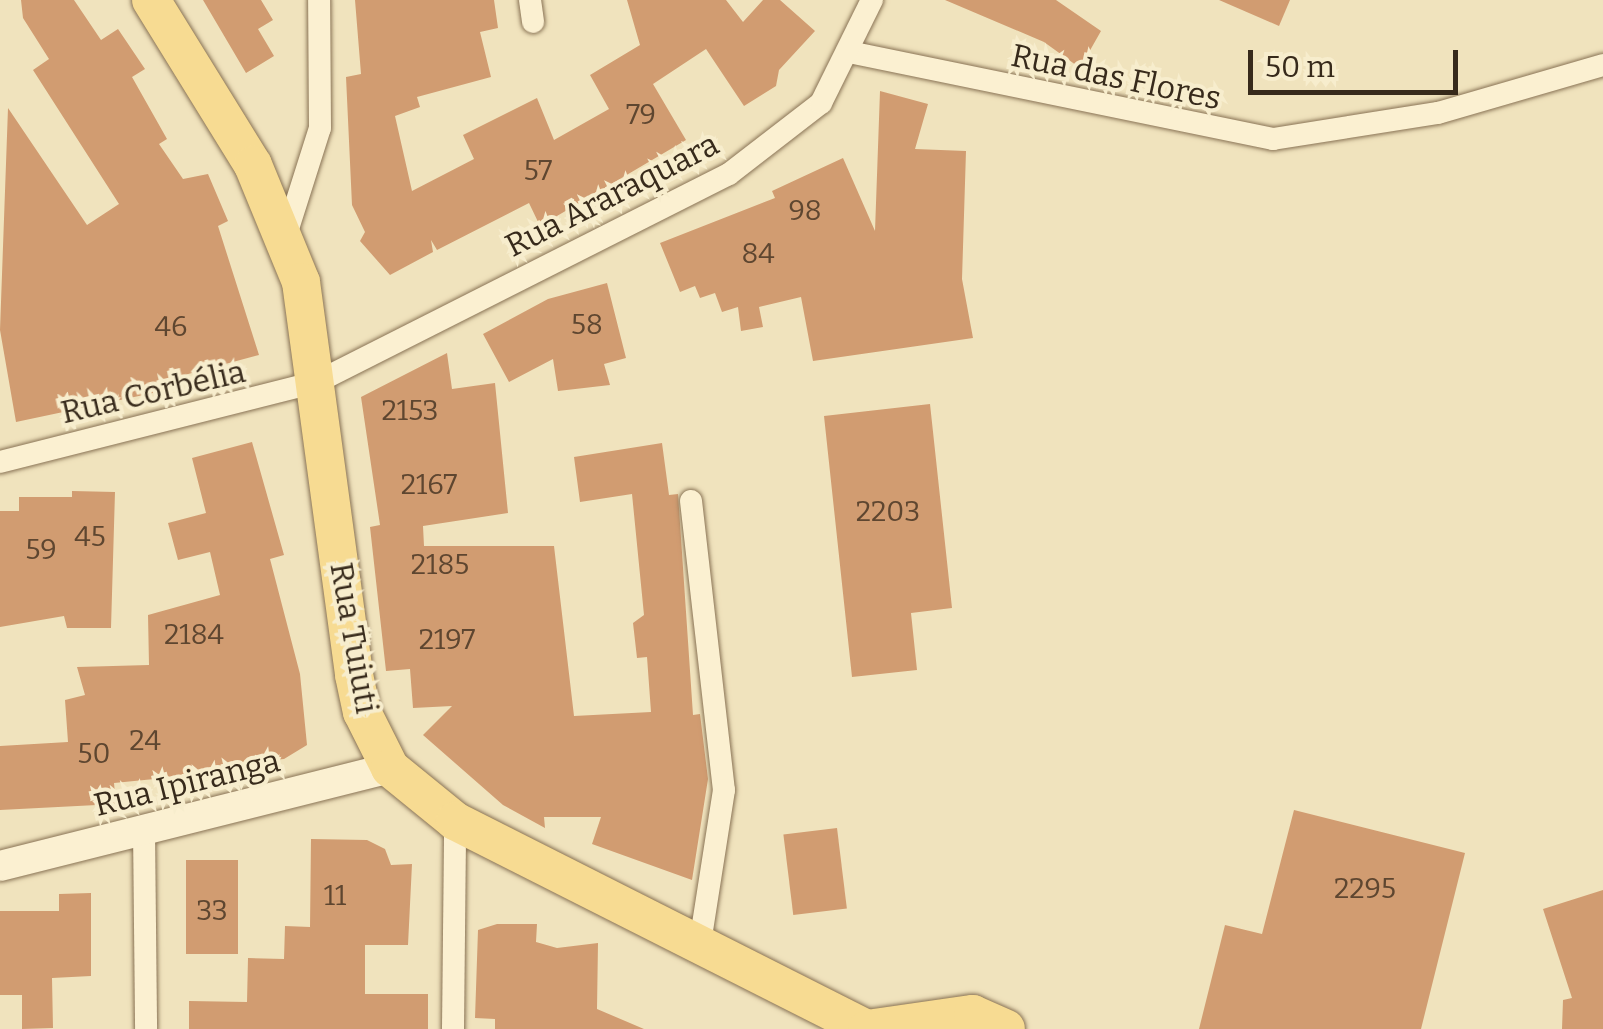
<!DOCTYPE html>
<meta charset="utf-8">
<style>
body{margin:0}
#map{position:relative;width:1603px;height:1029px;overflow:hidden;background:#f0e3bd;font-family:Bitter,serif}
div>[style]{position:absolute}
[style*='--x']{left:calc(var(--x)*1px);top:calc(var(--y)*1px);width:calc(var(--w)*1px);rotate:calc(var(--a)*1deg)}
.building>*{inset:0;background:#d19c71;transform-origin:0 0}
.roads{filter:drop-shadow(0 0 2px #897355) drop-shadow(0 0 2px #897355)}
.minor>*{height:22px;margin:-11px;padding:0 11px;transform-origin:11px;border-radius:11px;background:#fbf0d1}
.tertiary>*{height:30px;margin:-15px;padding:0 15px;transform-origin:15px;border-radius:15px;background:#fbf0d1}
.primary>*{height:38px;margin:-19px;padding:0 19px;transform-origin:19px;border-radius:19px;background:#f7db92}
span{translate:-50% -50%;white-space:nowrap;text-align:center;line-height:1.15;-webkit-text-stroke:8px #f7edcd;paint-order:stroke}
.number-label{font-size:28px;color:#5e4630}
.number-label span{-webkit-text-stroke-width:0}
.street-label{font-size:32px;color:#372a1b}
.scale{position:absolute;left:1248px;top:50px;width:210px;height:45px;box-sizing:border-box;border:5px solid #372a1b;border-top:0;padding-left:12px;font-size:30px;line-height:35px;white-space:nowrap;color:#372a1b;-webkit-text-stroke:8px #f7edcd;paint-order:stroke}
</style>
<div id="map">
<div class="building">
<div style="clip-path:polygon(21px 0,74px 0,101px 40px,118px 29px,145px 69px,132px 77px,167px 139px,159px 144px,183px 179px,208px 174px,228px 221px,218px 226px,259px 355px,151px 384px,153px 393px,16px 422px,0 330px,8px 108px,87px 225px,119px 204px,33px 70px,49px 59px,23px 18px)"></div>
<div style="clip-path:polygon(203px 0,261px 0,273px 20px,258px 29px,274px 56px,246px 73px)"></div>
<div style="clip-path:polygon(355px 0,494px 0,498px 28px,480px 32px,491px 77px,417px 97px,420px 107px,395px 116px,412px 191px,474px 159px,463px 135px,537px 98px,554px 140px,609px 109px,590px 75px,640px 45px,627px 0,726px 0,743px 22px,763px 0,780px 0,815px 31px,779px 70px,776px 86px,744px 106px,706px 49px,653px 84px,686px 140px,540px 226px,529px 203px,437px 250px,431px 240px,433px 252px,390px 275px,360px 241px,365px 232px,352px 205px,346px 77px,361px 74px)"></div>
<div style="clip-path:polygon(945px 0,1056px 0,1101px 31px,1080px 68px,1044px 42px)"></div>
<div style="clip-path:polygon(1219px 0,1290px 0,1279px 26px)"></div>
<div style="clip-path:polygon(880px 91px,928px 104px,915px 149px,966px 151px,962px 279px,973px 338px,813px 361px,801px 297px,759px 307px,763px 327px,741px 331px,738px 307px,722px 312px,715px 293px,700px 298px,695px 286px,680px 292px,660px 243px,775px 198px,772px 191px,843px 158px,875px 231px)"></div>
<div style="clip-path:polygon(607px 283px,626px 358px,604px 364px,610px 385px,558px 391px,553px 359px,509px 382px,483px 334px,548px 299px)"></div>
<div style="clip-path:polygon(447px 353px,452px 389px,495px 383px,508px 513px,423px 526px,424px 546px,554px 546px,574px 716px,651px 712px,647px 657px,637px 658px,633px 623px,644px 615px,632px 494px,580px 502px,574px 457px,662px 443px,669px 495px,678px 494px,693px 715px,700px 714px,708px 779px,692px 880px,592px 844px,601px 817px,544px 817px,545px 828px,503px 805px,423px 735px,452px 706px,413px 708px,410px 669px,386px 671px,370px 527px,380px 525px,361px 397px)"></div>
<div style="clip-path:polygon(930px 404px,952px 608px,911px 613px,917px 670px,852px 677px,824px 416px)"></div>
<div style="clip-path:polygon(252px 442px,284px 555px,270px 559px,300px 674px,307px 745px,284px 759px,235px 764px,235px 771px,114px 783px,116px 804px,0 810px,0 746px,68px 742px,65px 700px,85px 695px,77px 667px,149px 665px,148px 615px,220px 595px,210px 552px,178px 560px,168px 523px,206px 513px,192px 458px)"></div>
<div style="clip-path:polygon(72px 491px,115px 492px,111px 628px,67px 628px,64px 616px,0 627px,0 511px,19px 511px,19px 497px,72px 497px)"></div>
<div style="clip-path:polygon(1294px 810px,1465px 853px,1421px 1029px,1199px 1029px,1225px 925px,1262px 934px)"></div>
<div style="left:837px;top:828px;width:81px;height:54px;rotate:83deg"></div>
<div style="clip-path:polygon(311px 839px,367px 840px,385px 849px,391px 865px,412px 864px,408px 945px,365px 945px,365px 994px,428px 994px,428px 1029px,189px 1029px,189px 1001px,247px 1002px,248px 958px,284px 959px,285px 926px,310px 927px)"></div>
<div style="left:186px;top:860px;width:52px;height:94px"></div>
<div style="clip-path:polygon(1603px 890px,1603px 1029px,1562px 1029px,1563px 1000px,1572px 998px,1543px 909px)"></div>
<div style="clip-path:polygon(91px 893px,91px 976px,52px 978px,53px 1028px,22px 1029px,22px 995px,0 995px,0 911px,59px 911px,59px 894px)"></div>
<div style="clip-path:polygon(497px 924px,537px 924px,536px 942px,557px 948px,598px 943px,597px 1009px,644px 1029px,495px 1029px,495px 1019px,475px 1018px,478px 930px)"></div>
</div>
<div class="roads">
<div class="minor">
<div style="--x:530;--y:0;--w:22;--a:82"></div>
<div style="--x:849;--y:52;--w:433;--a:11.6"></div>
<div style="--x:1273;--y:139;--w:167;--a:-9"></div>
<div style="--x:1438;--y:113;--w:172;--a:-16.2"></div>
<div style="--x:286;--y:235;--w:112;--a:-72.4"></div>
<div style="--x:320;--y:128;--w:128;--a:-90.4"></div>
<div style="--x:0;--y:462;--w:329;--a:-14.2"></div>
<div style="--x:319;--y:381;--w:459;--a:-26.8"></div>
<div style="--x:729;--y:174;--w:116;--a:-37.7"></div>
<div style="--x:821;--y:103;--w:115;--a:-63.7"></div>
<div style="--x:691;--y:501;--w:291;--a:83.5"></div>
<div style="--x:724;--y:790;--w:155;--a:98.9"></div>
<div style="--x:144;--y:829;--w:200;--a:89.4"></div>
<div style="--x:453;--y:1029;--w:208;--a:-89.4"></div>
</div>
<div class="tertiary">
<div style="--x:0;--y:866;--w:402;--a:-14.1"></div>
</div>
<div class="primary">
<div style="--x:151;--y:0;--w:194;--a:58.3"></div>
<div style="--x:253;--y:165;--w:126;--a:67.7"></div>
<div style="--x:301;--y:282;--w:397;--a:82.3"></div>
<div style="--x:354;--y:675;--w:38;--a:78"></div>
<div style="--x:362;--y:712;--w:63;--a:63.4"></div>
<div style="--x:390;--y:768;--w:84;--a:39.2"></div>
<div style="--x:455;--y:821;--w:461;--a:26.8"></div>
<div style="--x:867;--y:1029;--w:107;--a:-8.1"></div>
<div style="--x:973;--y:1014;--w:36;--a:24"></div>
</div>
</div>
<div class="number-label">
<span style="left:641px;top:115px">79</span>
<span style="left:538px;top:171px">57</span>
<span style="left:805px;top:211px">98</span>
<span style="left:758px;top:254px">84</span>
<span style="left:587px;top:325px">58</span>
<span style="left:171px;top:327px">46</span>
<span style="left:410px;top:411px">2153</span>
<span style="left:429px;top:485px">2167</span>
<span style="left:888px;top:512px">2203</span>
<span style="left:90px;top:537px">45</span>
<span style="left:41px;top:550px">59</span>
<span style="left:440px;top:565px">2185</span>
<span style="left:194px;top:635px">2184</span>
<span style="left:447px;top:640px">2197</span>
<span style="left:145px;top:741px">24</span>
<span style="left:94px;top:754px">50</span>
<span style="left:1365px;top:889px">2295</span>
<span style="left:335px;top:896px">11</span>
<span style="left:212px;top:911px">33</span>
</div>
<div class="street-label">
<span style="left:1116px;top:77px;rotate:12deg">Rua das Flores</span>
<span style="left:612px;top:195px;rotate:-27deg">Rua Araraquara</span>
<span style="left:153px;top:392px;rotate:-13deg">Rua Corbélia</span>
<span style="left:354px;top:638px;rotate:80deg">Rua Tuiuti</span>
<span style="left:187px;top:783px;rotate:-14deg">Rua Ipiranga</span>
</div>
<div class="scale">50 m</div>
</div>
